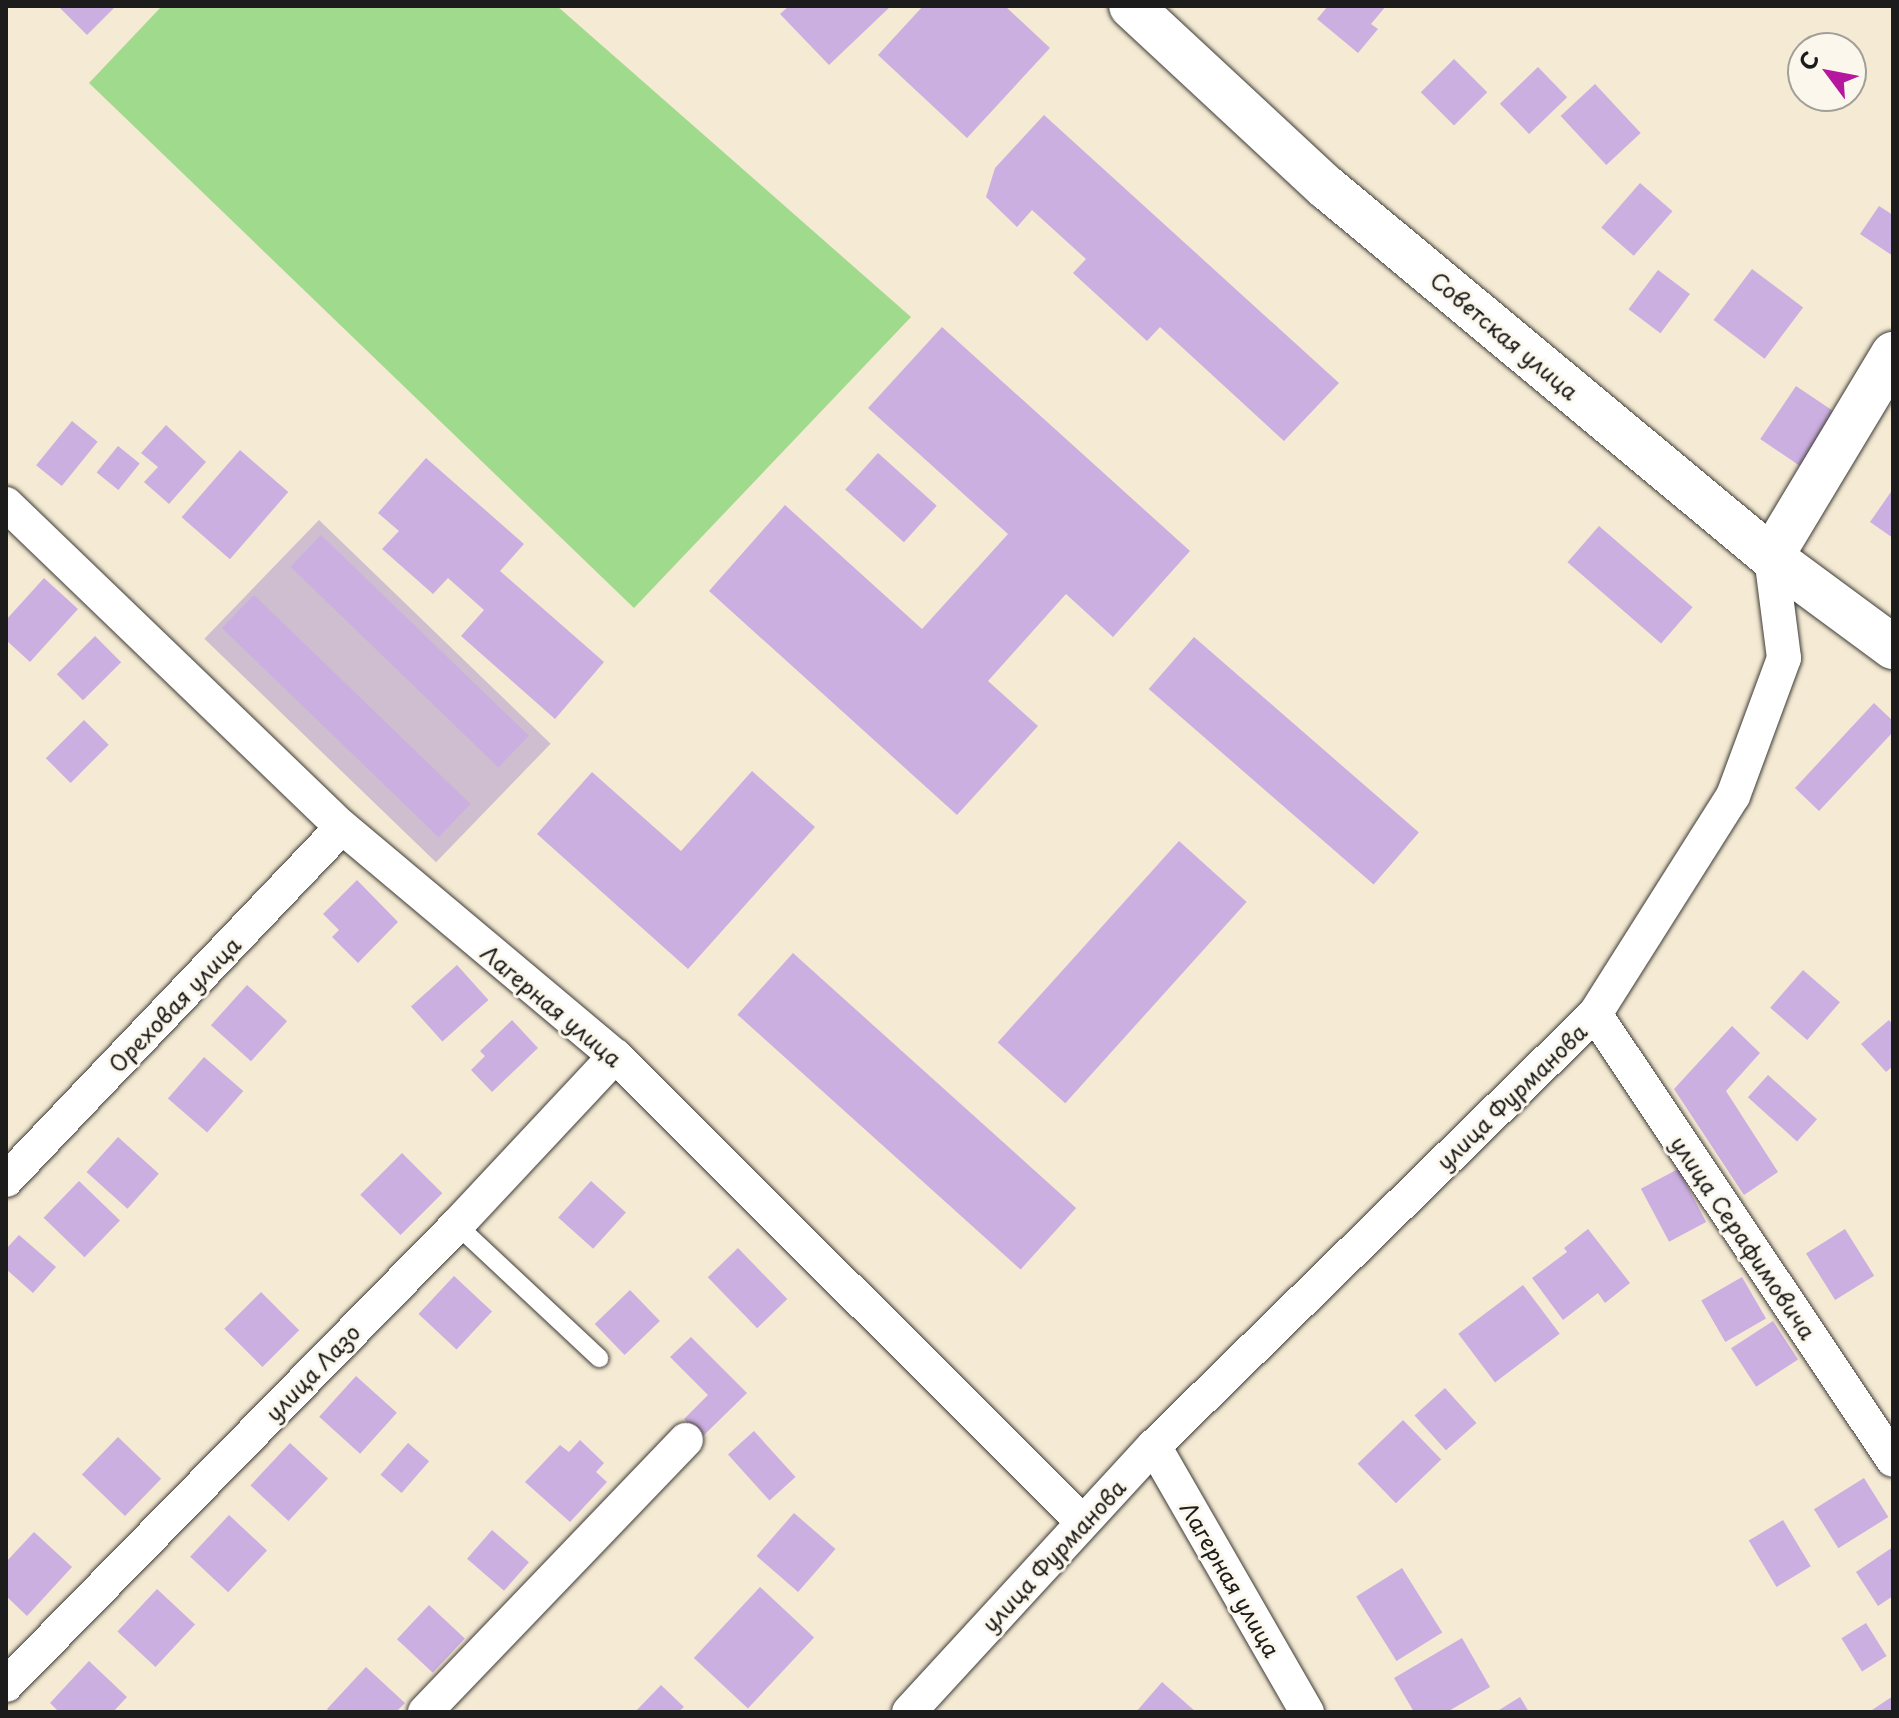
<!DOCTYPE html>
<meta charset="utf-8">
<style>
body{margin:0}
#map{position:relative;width:1899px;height:1718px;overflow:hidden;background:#f5ead3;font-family:"Playpen Sans",sans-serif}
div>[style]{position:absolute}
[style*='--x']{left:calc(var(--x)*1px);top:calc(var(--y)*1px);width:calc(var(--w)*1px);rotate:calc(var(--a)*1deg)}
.industrial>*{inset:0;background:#cebed0;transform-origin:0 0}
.green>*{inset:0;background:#9fda8d}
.building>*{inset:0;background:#ccafe1;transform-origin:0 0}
.roads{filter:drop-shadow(0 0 2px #3d3b37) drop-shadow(0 0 2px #3d3b37)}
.service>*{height:18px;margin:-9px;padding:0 9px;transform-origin:9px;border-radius:9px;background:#fff}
.minor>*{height:34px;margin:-17px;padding:0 17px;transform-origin:17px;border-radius:17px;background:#fff}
.secondary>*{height:44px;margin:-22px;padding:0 22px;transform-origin:22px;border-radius:22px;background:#fff}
span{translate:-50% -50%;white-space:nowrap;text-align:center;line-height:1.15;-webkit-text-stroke:6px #fbf7ec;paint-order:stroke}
.street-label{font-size:22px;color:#1c1c1c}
.frame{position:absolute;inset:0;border:8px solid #1c1c1c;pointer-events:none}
.north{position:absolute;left:1787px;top:32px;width:80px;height:80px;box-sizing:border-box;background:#fbf7ec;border:2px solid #a29f99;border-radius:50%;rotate:302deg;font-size:22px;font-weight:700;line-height:32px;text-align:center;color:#1c1c1c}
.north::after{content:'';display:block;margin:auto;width:28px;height:36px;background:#b5179e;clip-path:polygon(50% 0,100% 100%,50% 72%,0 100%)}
</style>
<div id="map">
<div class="industrial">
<div style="left:319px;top:520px;width:322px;height:165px;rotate:44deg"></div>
</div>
<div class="green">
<div style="clip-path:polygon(162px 6px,557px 6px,911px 317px,634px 608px,89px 83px)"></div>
</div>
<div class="building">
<div style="clip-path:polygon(58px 6px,116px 6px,87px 35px)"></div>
<div style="clip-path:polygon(789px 6px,891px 6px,829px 65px,780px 14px)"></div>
<div style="clip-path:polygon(923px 6px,1005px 6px,1050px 48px,967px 138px,878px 55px)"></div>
<div style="clip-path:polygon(1328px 6px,1386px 6px,1371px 24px,1378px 29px,1358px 53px,1317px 19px)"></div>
<div style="left:1454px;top:59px;width:47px;height:47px;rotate:45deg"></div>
<div style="left:1538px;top:67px;width:42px;height:53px;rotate:46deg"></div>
<div style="left:1595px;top:84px;width:67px;height:47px;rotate:47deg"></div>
<div style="clip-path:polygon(1044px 115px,1339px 383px,1284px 441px,1160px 327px,1147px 341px,1073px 273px,1086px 259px,1032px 210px,1017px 227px,986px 197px,995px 168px)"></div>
<div style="left:1640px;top:183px;width:43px;height:59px;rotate:41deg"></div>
<div style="clip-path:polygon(1879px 206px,1893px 215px,1893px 256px,1860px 234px)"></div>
<div style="left:1752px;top:269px;width:64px;height:64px;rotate:37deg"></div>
<div style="left:1658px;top:270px;width:40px;height:49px;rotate:37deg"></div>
<div style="clip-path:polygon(942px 327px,1190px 551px,1113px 637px,1066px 594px,988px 681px,1038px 726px,957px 815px,709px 591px,785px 505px,922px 629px,1008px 534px,868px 408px)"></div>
<div style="left:1796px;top:386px;width:48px;height:64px;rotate:34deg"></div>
<div style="left:72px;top:421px;width:33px;height:57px;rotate:39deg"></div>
<div style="clip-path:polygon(166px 425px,206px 462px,169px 504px,144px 482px,158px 467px,141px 453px)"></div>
<div style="left:118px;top:446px;width:28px;height:34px;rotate:39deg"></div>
<div style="left:240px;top:450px;width:64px;height:89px;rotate:41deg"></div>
<div style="left:878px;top:453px;width:79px;height:49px;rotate:42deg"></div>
<div style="clip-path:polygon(426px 458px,524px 544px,500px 571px,604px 662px,555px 719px,461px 636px,484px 610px,448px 578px,433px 594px,382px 549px,399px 531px,378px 513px)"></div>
<div style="clip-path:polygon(1893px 489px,1893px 538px,1870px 522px)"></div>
<div style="left:1599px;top:526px;width:124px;height:48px;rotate:41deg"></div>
<div style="left:321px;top:535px;width:289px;height:44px;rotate:44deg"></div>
<div style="clip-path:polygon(44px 578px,78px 609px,30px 662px,6px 640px,6px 620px)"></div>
<div style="left:254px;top:595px;width:301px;height:46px;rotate:44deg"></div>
<div style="left:95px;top:636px;width:37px;height:54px;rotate:45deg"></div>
<div style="left:1194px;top:637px;width:298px;height:69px;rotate:41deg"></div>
<div style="clip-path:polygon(1874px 703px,1893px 721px,1893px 732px,1819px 811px,1795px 788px)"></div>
<div style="left:84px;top:720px;width:35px;height:54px;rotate:45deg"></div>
<div style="clip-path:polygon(752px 771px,815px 827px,688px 969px,537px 834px,592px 772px,681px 851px)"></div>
<div style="left:1179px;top:841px;width:91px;height:271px;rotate:42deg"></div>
<div style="clip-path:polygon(357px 880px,398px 922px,358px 963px,332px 937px,339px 930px,323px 914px)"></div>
<div style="left:793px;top:953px;width:381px;height:83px;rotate:42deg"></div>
<div style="left:457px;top:965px;width:47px;height:62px;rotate:48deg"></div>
<div style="left:1803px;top:970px;width:49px;height:50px;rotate:41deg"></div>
<div style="left:247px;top:985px;width:54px;height:54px;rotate:42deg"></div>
<div style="clip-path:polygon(512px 1020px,538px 1048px,492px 1092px,471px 1070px,485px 1056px,480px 1051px)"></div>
<div style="clip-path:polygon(1889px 1020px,1893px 1025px,1893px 1066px,1886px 1072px,1861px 1044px)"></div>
<div style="clip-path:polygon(1732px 1026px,1760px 1053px,1726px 1091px,1778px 1172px,1744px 1195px,1674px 1089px)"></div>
<div style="left:204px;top:1057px;width:52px;height:55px;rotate:41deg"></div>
<div style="left:1768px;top:1075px;width:66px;height:30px;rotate:42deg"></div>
<div style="left:118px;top:1137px;width:55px;height:47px;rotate:42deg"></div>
<div style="left:402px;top:1153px;width:57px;height:59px;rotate:45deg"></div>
<div style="left:1678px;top:1169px;width:60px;height:42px;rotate:62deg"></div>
<div style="left:79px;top:1181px;width:57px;height:51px;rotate:44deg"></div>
<div style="left:591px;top:1181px;width:47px;height:49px;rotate:42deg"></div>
<div style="clip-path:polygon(1588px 1229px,1630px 1283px,1605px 1303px,1598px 1293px,1563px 1320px,1532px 1278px,1567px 1252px,1564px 1248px)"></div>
<div style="left:1845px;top:1229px;width:55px;height:46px;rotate:58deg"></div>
<div style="clip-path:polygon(19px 1235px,56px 1267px,33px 1293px,6px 1269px,6px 1249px)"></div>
<div style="left:738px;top:1248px;width:71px;height:42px;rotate:46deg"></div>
<div style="left:454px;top:1276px;width:52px;height:52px;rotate:43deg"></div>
<div style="left:1742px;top:1277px;width:48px;height:47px;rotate:60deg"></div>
<div style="left:1523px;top:1285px;width:61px;height:81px;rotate:53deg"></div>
<div style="left:630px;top:1290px;width:43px;height:49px;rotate:46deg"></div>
<div style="left:261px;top:1292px;width:54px;height:52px;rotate:45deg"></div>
<div style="left:1773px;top:1321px;width:46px;height:50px;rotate:57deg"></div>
<div style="clip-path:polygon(691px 1337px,747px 1393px,702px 1437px,684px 1419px,708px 1395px,670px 1357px)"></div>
<div style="left:356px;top:1376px;width:55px;height:55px;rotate:42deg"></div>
<div style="left:1445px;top:1388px;width:47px;height:41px;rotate:48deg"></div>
<div style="left:1403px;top:1420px;width:55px;height:63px;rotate:46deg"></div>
<div style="left:754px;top:1431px;width:62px;height:35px;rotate:48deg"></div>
<div style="left:118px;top:1437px;width:60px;height:52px;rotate:44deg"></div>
<div style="clip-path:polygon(580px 1440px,604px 1463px,596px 1472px,607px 1482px,570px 1522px,525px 1482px,560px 1445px,569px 1452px)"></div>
<div style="left:290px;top:1443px;width:52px;height:58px;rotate:43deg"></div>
<div style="left:408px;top:1443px;width:28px;height:42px;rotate:41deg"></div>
<div style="left:1864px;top:1478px;width:46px;height:59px;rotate:58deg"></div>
<div style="left:794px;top:1513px;width:55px;height:57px;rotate:41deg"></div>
<div style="left:229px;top:1515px;width:52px;height:57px;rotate:43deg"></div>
<div style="left:1783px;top:1520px;width:54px;height:40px;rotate:59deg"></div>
<div style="left:492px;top:1530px;width:49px;height:38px;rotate:41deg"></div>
<div style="clip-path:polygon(34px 1532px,72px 1567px,27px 1616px,6px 1596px,6px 1562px)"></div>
<div style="clip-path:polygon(1893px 1547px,1893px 1596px,1878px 1606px,1856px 1572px)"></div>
<div style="left:1402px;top:1568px;width:76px;height:54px;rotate:58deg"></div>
<div style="left:760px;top:1587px;width:74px;height:97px;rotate:43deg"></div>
<div style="left:157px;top:1589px;width:52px;height:58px;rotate:43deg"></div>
<div style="left:429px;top:1605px;width:49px;height:47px;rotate:43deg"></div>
<div style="left:1866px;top:1623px;width:39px;height:29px;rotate:58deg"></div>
<div style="clip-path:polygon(1462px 1638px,1490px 1687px,1447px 1712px,1414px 1712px,1394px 1678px)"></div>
<div style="clip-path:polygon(89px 1661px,127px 1697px,113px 1712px,59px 1712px,50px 1703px)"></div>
<div style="clip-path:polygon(366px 1667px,405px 1703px,396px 1712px,330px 1712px,327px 1709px)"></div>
<div style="clip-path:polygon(1162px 1682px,1196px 1712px,1136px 1712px)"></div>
<div style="clip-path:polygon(661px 1685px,684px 1707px,678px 1712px,635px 1712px)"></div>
<div style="clip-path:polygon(1893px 1696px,1893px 1712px,1869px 1712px)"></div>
<div style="clip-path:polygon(1520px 1697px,1529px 1712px,1496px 1712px)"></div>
</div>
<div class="roads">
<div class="service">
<div style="--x:457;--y:1225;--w:195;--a:43.1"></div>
</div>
<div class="minor">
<div style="--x:6;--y:504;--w:466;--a:43.9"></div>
<div style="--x:342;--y:827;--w:356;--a:40"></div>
<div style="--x:615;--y:1056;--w:660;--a:44.88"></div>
<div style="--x:1595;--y:1014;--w:536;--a:56.25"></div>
<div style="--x:6;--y:1180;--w:487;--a:-46.4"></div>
<div style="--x:1154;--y:1446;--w:307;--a:60.1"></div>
<div style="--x:6;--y:1685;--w:644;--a:-45.57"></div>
<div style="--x:457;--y:1225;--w:231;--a:-46.9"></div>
<div style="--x:425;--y:1712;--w:377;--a:-46.2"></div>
<div style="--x:909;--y:1712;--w:362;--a:-47.4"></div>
<div style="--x:1154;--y:1446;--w:617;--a:-44.41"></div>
<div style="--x:1595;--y:1014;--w:258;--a:-57.7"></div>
<div style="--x:1733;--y:796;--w:147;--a:-69.7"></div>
<div style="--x:1784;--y:658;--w:102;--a:-97.3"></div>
</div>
<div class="secondary">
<div style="--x:1131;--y:6;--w:266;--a:42.9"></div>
<div style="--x:1326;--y:187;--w:579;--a:39.74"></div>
<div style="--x:1771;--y:557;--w:152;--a:36.4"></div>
<div style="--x:1771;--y:557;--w:237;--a:-59"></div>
</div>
</div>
<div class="street-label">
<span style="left:1505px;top:335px;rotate:40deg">Советская улица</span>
<span style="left:174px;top:1004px;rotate:-46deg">Ореховая улица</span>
<span style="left:552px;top:1005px;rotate:40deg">Лагерная улица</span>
<span style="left:1511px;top:1096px;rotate:-44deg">улица Фурманова</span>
<span style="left:1744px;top:1237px;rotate:56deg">улица Серафимовича</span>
<span style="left:312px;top:1372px;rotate:-46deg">улица Лазо</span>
<span style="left:1053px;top:1555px;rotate:-47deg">улица Фурманова</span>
<span style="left:1231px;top:1579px;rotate:60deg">Лагерная улица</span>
</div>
<div class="frame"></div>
<div class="north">С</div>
</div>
